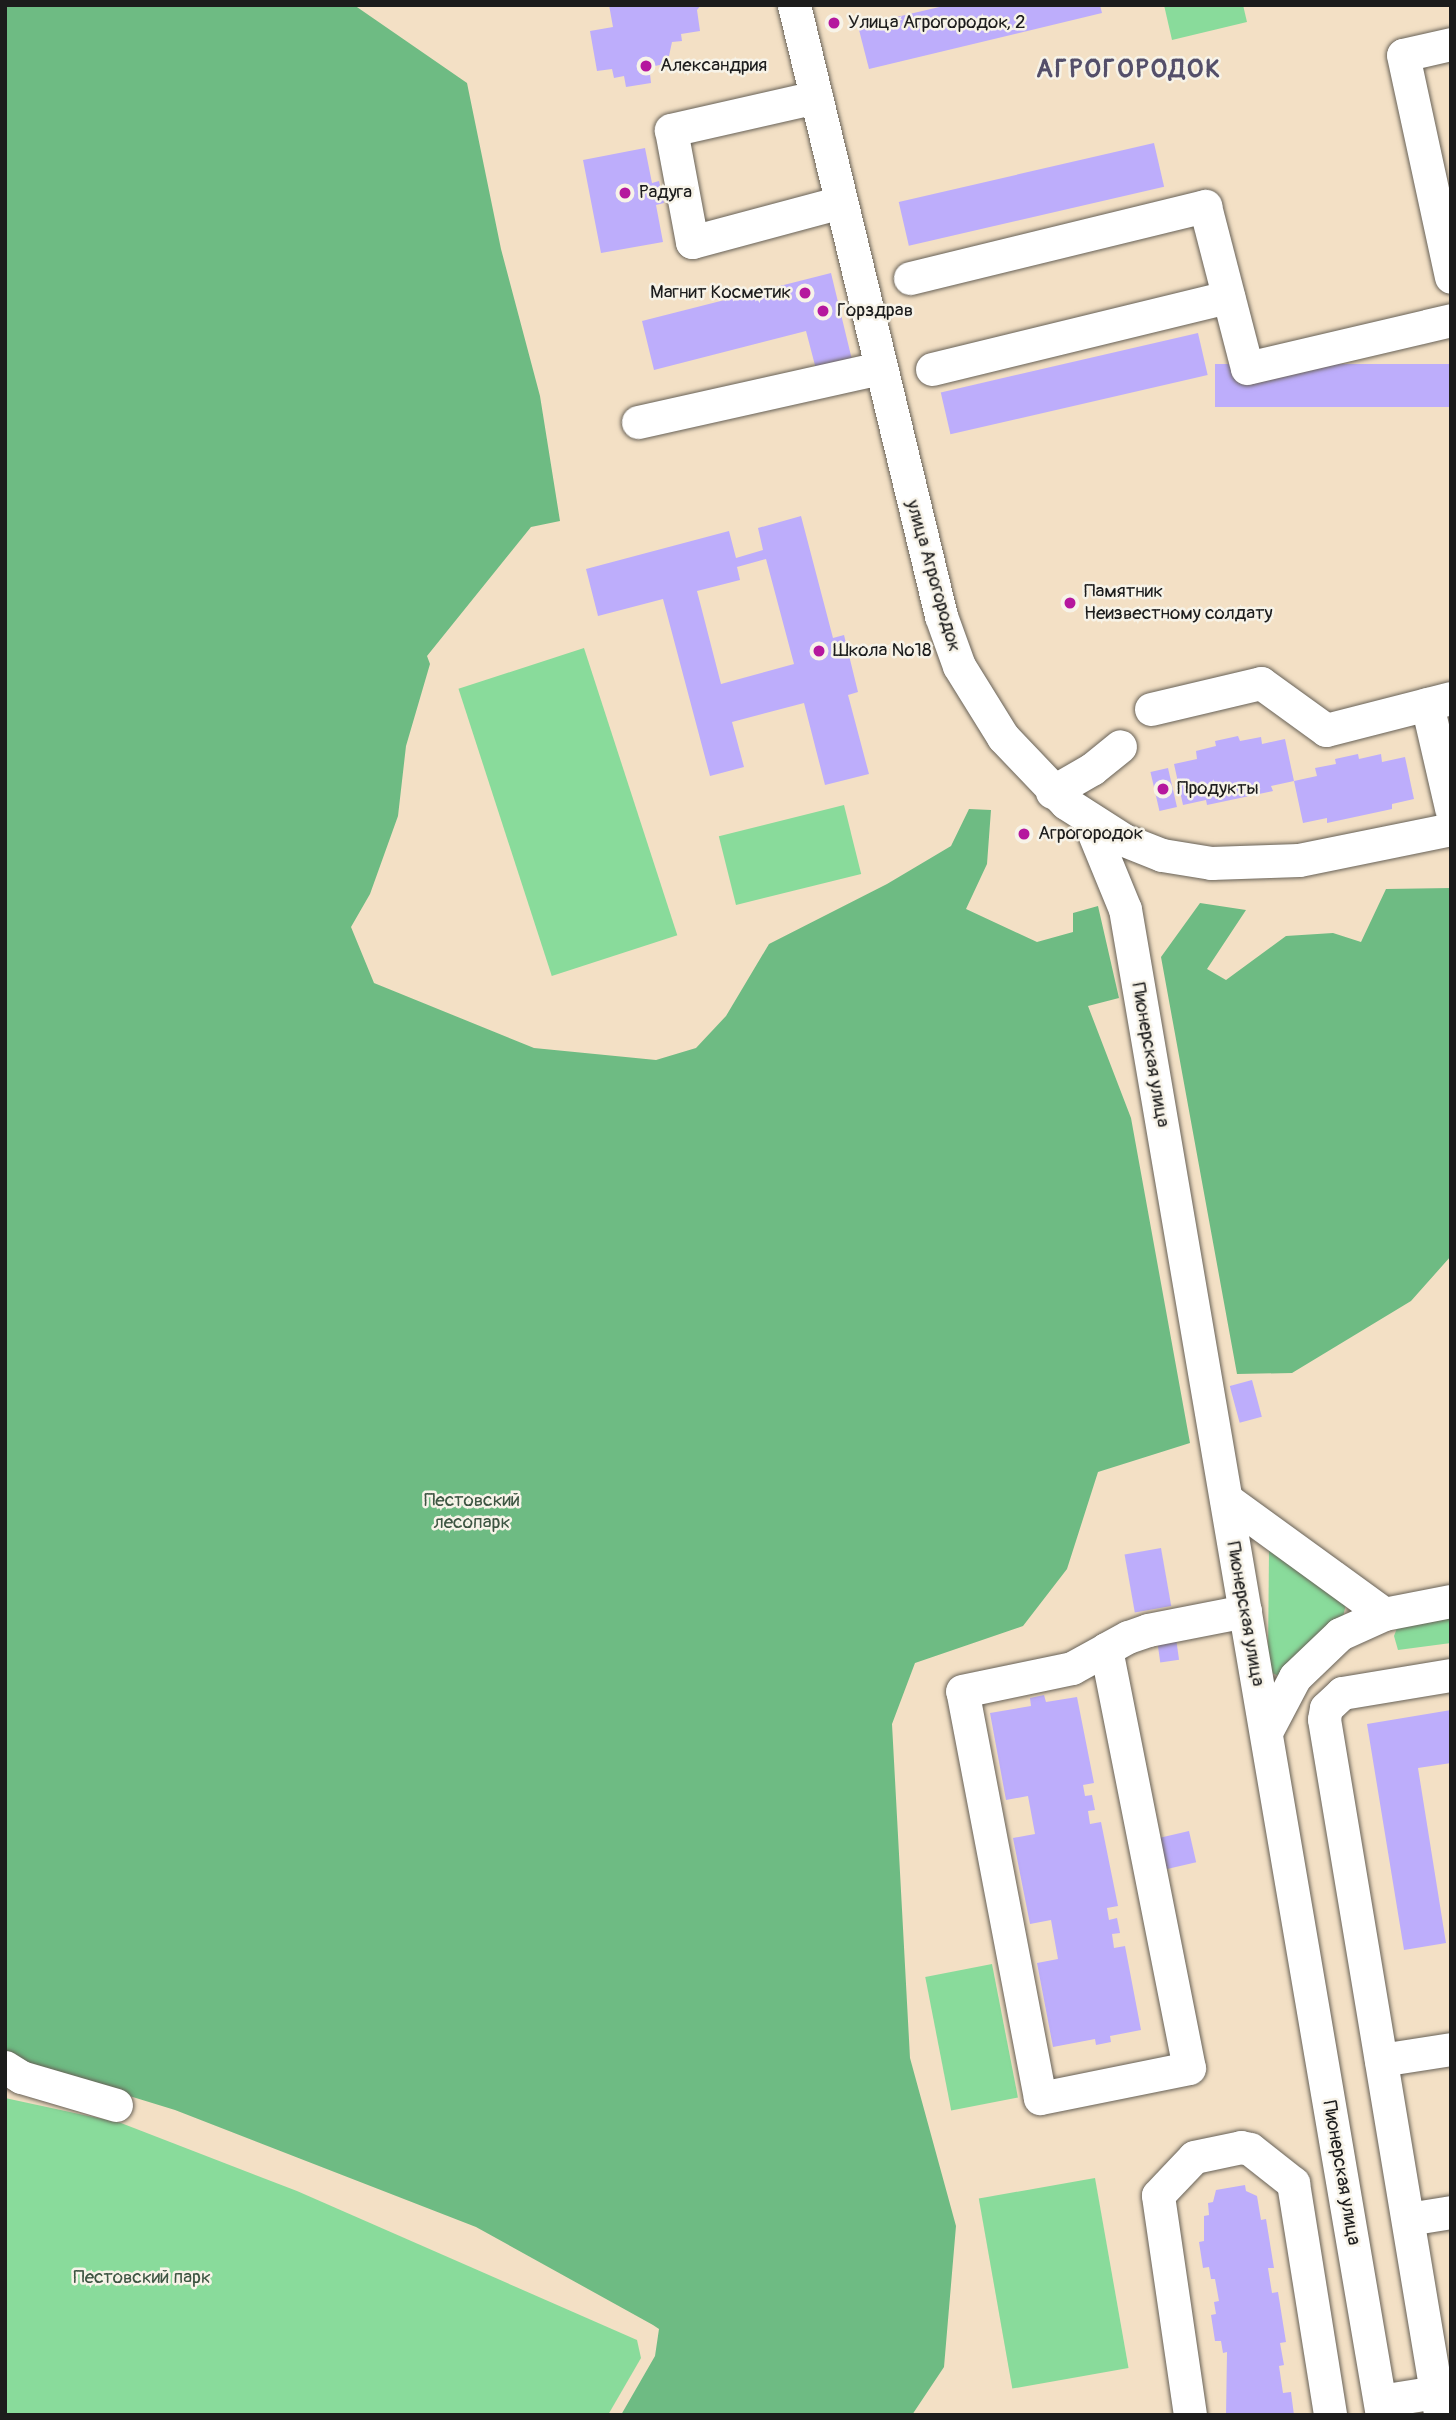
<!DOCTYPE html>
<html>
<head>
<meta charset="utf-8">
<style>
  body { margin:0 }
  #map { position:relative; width:1456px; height:2420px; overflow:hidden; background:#f3e0c5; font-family:Pangolin,sans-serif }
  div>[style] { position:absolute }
  .green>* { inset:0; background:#89db9b; transform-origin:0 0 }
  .forest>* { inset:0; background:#6ebb83 }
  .building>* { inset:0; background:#bdadfb; transform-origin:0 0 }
  .roads { filter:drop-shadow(0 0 2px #676157) drop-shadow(0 0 2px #676157) }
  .minor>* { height:33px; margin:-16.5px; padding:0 16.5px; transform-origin:16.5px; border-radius:16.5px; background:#fff }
  .dots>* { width:19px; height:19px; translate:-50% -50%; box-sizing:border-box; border:4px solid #f7f3e8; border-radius:50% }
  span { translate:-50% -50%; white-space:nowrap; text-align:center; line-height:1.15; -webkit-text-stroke:5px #f7f3e8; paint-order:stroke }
  .poi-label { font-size:19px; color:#1c1c1c }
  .left { translate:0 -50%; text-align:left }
  .right { translate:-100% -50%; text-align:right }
  .street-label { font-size:19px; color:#1c1c1c }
  .park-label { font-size:19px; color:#3d5542 }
  .district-label { font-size:26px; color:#544f6a; font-weight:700; letter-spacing:2px }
  .frame { position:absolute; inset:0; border:7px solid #1c1c1c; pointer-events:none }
</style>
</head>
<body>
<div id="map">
  <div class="green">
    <i style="clip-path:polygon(1164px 5px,1243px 5px,1247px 22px,1172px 40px)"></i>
    <i style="left:584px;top:648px;width:302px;height:132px;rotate:72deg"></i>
    <i style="left:844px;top:805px;width:71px;height:129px;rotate:76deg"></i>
    <i style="clip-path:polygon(1269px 1550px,1346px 1604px,1343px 1617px,1281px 1677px,1270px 1672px,1268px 1658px)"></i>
    <i style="clip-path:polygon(1451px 1614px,1451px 1643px,1398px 1650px,1394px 1636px,1399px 1623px)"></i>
    <i style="left:992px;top:1964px;width:136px;height:68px;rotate:79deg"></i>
    <i style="clip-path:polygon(5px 2098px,121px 2123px,297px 2191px,637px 2340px,641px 2358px,608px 2415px,5px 2415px)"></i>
    <i style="left:1095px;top:2178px;width:193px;height:118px;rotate:80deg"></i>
  </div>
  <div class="forest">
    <i style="clip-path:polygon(5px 5px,354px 5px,467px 83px,501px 249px,540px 396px,560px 521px,531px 527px,427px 656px,430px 664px,406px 746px,398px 816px,370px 894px,351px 927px,374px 983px,534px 1048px,656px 1060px,696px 1048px,726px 1016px,769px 944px,887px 884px,951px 846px,969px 809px,991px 810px,987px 864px,966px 909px,1037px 942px,1073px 932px,1073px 913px,1098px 906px,1119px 998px,1088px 1006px,1131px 1118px,1190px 1443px,1098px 1472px,1067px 1569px,1023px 1626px,915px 1663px,892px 1724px,910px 2058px,956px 2226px,944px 2367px,912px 2415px,621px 2415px,655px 2356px,659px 2329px,653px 2325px,476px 2227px,175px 2110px,22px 2063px,5px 2053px)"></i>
    <i style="clip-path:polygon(1451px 888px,1451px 1256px,1411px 1301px,1292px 1373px,1237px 1374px,1161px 957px,1200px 903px,1246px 910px,1207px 969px,1226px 980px,1286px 936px,1333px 933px,1361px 942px,1386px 889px)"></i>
  </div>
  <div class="building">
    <i style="clip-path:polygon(609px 5px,701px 5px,697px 10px,700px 31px,681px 34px,682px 41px,672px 42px,669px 56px,663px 57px,664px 64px,655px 66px,650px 74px,651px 83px,626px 87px,624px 76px,614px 78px,612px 69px,597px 71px,590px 31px,613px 27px)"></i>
    <i style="clip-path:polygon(948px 5px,1100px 5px,1102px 13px,869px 69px,858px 26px)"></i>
    <i style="left:1154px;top:143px;width:45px;height:262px;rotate:77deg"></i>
    <i style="clip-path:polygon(645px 148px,652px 183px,659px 181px,664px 203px,656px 205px,663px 242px,601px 253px,583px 160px)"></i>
    <i style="clip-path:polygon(831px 273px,853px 364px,817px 373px,806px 331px,654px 370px,642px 321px)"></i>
    <i style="left:1198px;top:333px;width:43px;height:264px;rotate:77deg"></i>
    <i style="left:1451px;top:364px;width:43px;height:236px;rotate:90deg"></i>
    <i style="clip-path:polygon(evenodd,801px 516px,833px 638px,844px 635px,858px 692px,848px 695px,869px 774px,825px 785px,804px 703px,732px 722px,744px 767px,710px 776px,663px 599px,598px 616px,586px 569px,729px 531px,736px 558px,763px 550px,758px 528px,801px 516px,766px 559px,794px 664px,721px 684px,697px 591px,740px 580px,737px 567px,766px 559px)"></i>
    <i style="clip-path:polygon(1238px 736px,1240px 741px,1261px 737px,1262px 744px,1285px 739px,1294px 781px,1271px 786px,1273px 791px,1207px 805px,1206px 800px,1183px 805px,1174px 764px,1197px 759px,1196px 751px,1216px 746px,1215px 741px)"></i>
    <i style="clip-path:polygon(1358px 754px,1359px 759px,1381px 754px,1382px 762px,1405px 757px,1414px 799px,1392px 804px,1392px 809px,1327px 823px,1327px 818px,1303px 823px,1294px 781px,1317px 776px,1315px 768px,1336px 764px,1335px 759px)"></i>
    <i style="left:1168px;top:768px;width:40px;height:18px;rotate:77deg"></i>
    <i style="left:1252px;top:1380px;width:38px;height:23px;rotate:75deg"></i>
    <i style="left:1161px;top:1548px;width:59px;height:37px;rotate:80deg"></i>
    <i style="left:1176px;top:1638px;width:22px;height:19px;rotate:82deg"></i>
    <i style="clip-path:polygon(1044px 1695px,1046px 1702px,1077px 1697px,1094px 1783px,1083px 1785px,1085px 1796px,1092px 1795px,1095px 1810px,1088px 1811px,1090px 1824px,1101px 1822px,1118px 1906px,1107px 1908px,1109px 1920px,1117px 1918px,1120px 1933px,1112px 1934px,1114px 1948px,1125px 1946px,1141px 2030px,1110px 2036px,1111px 2042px,1096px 2045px,1095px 2039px,1053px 2047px,1037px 1963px,1058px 1959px,1051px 1920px,1030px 1924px,1013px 1838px,1035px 1834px,1028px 1796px,1006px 1800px,990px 1713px,1031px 1706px,1030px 1698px)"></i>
    <i style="clip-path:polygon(1451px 1710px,1451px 1763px,1418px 1768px,1446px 1943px,1404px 1950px,1367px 1724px)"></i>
    <i style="left:1189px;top:1831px;width:32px;height:32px;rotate:77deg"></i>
    <i style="clip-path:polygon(1245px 2185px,1246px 2191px,1257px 2196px,1261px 2220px,1266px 2219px,1274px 2268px,1268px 2268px,1272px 2293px,1278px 2292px,1286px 2342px,1280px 2343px,1284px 2365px,1279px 2366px,1283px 2393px,1291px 2392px,1294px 2415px,1226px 2415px,1227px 2352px,1223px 2353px,1221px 2341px,1215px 2341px,1211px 2315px,1216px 2314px,1214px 2302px,1219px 2301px,1215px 2279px,1211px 2279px,1209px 2267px,1203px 2268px,1199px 2242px,1204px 2241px,1204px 2216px,1209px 2215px,1208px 2203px,1213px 2202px,1216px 2190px)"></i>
  </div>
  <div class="roads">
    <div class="minor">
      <i style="left:794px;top:5px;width:628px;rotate:76.47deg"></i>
      <i style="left:941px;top:616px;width:53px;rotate:70.2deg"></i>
      <i style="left:959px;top:666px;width:84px;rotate:58.2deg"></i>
      <i style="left:1003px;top:737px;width:91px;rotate:46.3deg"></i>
      <i style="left:1066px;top:803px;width:69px;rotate:32.5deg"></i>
      <i style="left:1124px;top:840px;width:41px;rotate:21.5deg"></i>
      <i style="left:1162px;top:855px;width:50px;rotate:9.3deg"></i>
      <i style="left:1211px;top:863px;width:88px;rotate:-2deg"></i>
      <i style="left:1299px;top:860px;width:155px;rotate:-11.5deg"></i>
      <i style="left:1451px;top:44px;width:49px;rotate:167.1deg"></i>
      <i style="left:1403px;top:55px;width:227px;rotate:77.8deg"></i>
      <i style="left:816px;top:97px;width:149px;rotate:167.2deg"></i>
      <i style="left:671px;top:130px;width:114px;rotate:79.4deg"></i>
      <i style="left:692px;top:242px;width:154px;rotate:-15deg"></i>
      <i style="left:910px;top:278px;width:304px;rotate:-13.7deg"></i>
      <i style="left:1205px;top:206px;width:167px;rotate:75.5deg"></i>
      <i style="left:1247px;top:368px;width:210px;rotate:-13.2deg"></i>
      <i style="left:932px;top:369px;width:305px;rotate:-13.7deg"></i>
      <i style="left:638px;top:422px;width:248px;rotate:-12.6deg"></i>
      <i style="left:1427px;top:704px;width:107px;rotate:77deg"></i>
      <i style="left:1151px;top:709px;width:113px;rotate:-13.3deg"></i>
      <i style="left:1261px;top:683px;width:80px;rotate:35.9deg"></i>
      <i style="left:1326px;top:730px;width:129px;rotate:-14.4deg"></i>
      <i style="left:1052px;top:792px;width:46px;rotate:-29.9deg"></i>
      <i style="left:1092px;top:769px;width:36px;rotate:-39deg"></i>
      <i style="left:1088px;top:819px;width:97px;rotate:67.7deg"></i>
      <i style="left:1125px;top:909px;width:1528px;rotate:80.32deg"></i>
      <i style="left:1226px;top:1499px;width:195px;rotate:36deg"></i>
      <i style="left:1106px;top:1649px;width:427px;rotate:78.8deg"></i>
      <i style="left:1189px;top:2068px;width:152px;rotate:168.6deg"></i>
      <i style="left:1040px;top:2098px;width:414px;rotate:-100.8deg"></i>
      <i style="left:962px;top:1691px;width:112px;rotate:-11.8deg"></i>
      <i style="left:1072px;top:1668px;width:39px;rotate:-29deg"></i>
      <i style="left:1106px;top:1649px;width:25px;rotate:-29deg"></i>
      <i style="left:1128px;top:1637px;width:21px;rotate:-19deg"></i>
      <i style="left:1148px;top:1630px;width:99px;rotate:-11.1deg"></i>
      <i style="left:1266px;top:1732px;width:62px;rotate:-62.2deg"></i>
      <i style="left:1295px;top:1677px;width:62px;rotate:-43.7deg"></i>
      <i style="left:1340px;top:1634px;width:48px;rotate:-24.4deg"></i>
      <i style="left:1384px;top:1614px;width:68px;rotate:-11deg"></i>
      <i style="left:1381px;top:2060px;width:71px;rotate:-8.9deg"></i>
      <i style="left:5px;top:2067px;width:19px;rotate:32deg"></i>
      <i style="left:21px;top:2077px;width:99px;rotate:16.4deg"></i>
      <i style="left:1408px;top:2219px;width:44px;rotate:-9.2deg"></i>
      <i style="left:1436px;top:2392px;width:682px;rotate:-99.45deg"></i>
      <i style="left:1324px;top:1719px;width:11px;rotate:-80deg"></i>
      <i style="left:1326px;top:1708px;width:22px;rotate:-43deg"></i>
      <i style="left:1342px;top:1693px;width:110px;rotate:-9.4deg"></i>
      <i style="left:1380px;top:2401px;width:57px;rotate:-9.1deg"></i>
      <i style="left:1436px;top:2392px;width:20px;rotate:79deg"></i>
      <i style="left:1190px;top:2415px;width:222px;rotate:-98.3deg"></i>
      <i style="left:1158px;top:2195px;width:52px;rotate:-46.5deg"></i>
      <i style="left:1194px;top:2157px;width:48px;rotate:-12deg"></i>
      <i style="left:1241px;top:2147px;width:9px;rotate:13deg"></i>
      <i style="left:1250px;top:2149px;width:55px;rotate:38.3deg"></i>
      <i style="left:1293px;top:2183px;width:235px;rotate:80.9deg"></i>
    </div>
  </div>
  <div class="dots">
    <i style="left:834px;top:23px;background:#b5179e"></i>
    <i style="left:646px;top:66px;background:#b5179e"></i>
    <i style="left:625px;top:193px;background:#b5179e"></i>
    <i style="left:805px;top:293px;background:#b5179e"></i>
    <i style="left:823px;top:311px;background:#b5179e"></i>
    <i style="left:1070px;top:603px;background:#b5179e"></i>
    <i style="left:819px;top:651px;background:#b5179e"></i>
    <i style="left:1163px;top:789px;background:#b5179e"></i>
    <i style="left:1024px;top:834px;background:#b5179e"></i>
  </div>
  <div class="poi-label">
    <span class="left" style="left:848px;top:23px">Улица Агрогородок, 2</span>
    <span class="left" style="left:660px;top:66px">Александрия</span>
    <span class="left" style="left:639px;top:193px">Радуга</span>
    <span class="right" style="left:791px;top:293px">Магнит Косметик</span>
    <span class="left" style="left:837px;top:311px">Горздрав</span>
    <span class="left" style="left:1084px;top:603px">Памятник<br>Неизвестному солдату</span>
    <span class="left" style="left:833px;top:651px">Школа №18</span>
    <span class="left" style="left:1177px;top:789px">Продукты</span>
    <span class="left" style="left:1038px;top:834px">Агрогородок</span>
  </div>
  <div class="street-label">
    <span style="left:933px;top:576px;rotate:74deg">улица Агрогородок</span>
    <span style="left:1150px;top:1055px;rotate:80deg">Пионерская улица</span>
    <span style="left:1245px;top:1614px;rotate:80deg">Пионерская улица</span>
    <span style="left:1341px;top:2173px;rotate:80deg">Пионерская улица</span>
  </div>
  <div class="park-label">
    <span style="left:472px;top:1512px">Пестовский<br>лесопарк</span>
    <span style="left:142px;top:2278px">Пестовский парк</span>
  </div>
  <div class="district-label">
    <span style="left:1129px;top:70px">АГРОГОРОДОК</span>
  </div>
  <div class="frame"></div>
</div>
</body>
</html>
